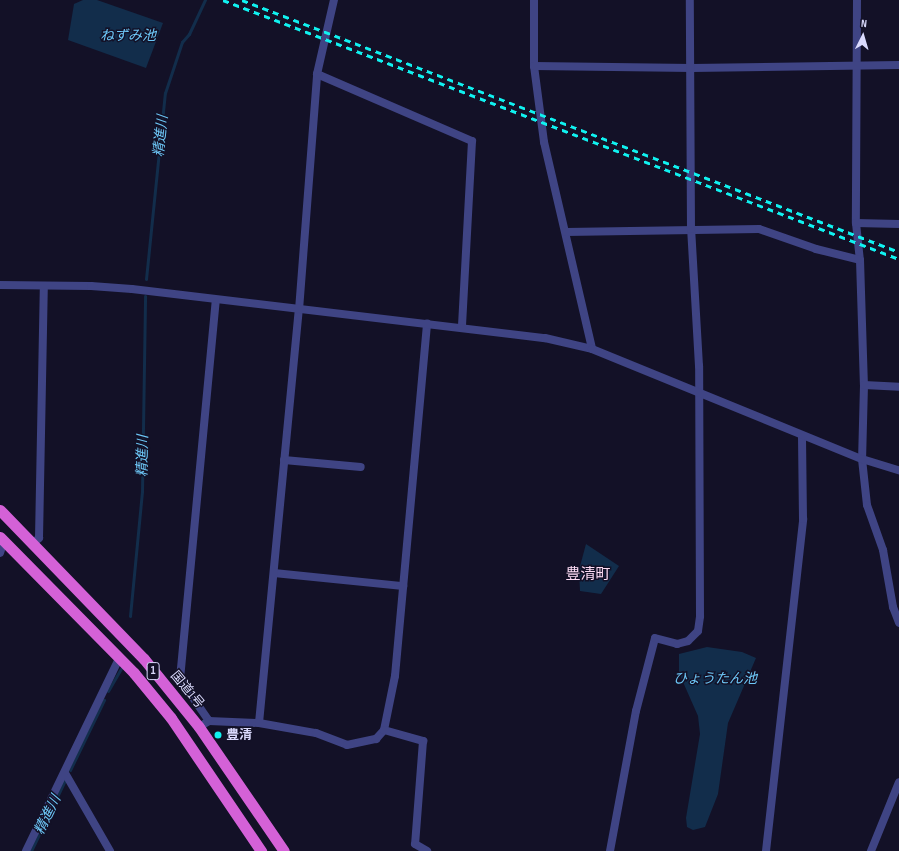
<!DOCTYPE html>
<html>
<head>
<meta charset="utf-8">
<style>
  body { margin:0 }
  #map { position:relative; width:899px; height:851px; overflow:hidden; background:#131127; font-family:"Sofia Sans Condensed","Noto Sans JP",sans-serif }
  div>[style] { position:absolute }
  .water>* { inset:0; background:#122d4b }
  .stream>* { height:3px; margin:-1.5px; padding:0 1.5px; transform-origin:1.5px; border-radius:1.5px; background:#122d4b }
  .minor>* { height:8px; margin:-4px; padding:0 4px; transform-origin:4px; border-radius:4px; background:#3f4484 }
  .tertiary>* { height:8px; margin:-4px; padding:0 4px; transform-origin:4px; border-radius:4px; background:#3f4484 }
  .trunk>* { height:11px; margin:-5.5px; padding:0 5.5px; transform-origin:5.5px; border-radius:5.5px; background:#d461d7 }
  .rail>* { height:3px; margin-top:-1.5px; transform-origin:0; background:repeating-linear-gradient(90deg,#10f2f0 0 6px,transparent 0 11px) }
  .dots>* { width:11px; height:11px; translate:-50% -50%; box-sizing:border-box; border:2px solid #131127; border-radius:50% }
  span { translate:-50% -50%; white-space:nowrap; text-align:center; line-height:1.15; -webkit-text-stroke:3px #131127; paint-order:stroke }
  .shield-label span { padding:1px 3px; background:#131127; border:1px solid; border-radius:3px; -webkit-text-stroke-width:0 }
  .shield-label { font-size:12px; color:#dadafd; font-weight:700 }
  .street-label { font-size:13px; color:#dadafd }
  .poi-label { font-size:13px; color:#dadafd; font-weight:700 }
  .left { translate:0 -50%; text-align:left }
  .water-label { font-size:14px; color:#6dc7f7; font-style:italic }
  .quarter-label { font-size:15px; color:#fddcf5 }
  .north { position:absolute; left:843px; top:16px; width:40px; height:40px; -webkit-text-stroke:3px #131127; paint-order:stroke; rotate:5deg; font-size:11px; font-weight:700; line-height:16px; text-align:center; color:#dadafd }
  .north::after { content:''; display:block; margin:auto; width:14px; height:18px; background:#dadafd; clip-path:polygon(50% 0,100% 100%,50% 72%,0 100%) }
</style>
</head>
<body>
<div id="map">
  <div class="water">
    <i style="clip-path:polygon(83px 0,97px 0,163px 23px,146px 68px,68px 40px,74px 4px)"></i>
    <i style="clip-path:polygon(586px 544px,619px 566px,601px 594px,580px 591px,579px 570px)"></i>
    <i style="clip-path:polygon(707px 647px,742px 652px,756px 658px,728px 723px,718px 794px,705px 827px,693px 830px,687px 827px,686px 818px,700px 734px,698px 716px,679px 673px,679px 654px)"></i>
  </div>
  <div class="stream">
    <i style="left:146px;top:279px;width:187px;rotate:-84.2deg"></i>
    <i style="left:165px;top:93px;width:54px;rotate:-71.6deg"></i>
    <i style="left:182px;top:42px;width:11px;rotate:-49deg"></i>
    <i style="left:189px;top:34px;width:38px;rotate:-65deg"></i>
    <i style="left:130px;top:616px;width:125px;rotate:-84.5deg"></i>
    <i style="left:142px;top:492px;width:196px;rotate:-89.1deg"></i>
    <i style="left:108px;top:691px;width:28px;rotate:-60deg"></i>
    <i style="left:70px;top:770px;width:78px;rotate:-64.1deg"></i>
    <i style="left:31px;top:851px;width:79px;rotate:-64.4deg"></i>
  </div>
  <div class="minor">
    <i style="left:534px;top:0;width:66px;rotate:90deg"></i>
    <i style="left:534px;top:66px;width:77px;rotate:82.5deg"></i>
    <i style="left:544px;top:142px;width:212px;rotate:76.9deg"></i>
    <i style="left:857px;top:0;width:223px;rotate:90.3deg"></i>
    <i style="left:856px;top:223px;width:37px;rotate:84deg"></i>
    <i style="left:860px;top:260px;width:125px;rotate:88.2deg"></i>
    <i style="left:864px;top:385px;width:74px;rotate:91.5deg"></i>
    <i style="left:862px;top:459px;width:46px;rotate:83.8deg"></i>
    <i style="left:867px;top:505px;width:48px;rotate:70.4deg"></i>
    <i style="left:883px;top:550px;width:58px;rotate:80deg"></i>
    <i style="left:893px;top:607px;width:17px;rotate:69deg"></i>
    <i style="left:534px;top:66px;width:158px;rotate:0.7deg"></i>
    <i style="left:692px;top:68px;width:207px;rotate:-0.8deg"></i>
    <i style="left:317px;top:74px;width:169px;rotate:23.4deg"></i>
    <i style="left:472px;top:141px;width:187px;rotate:93.1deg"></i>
    <i style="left:856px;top:223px;width:43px;rotate:1.3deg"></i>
    <i style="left:566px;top:232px;width:193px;rotate:-0.9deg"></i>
    <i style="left:759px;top:229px;width:60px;rotate:19.3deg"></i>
    <i style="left:816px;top:249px;width:45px;rotate:14deg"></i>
    <i style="left:864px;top:385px;width:35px;rotate:3deg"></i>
    <i style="left:284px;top:460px;width:77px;rotate:5.2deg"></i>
    <i style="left:32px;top:545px;width:10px;rotate:-45deg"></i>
    <i style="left:39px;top:538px;width:252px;rotate:-88.9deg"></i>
    <i style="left:0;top:553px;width:13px;rotate:-72deg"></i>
    <i style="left:274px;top:573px;width:130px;rotate:5.8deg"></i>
    <i style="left:209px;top:721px;width:51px;rotate:-124.6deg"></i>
    <i style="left:180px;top:679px;width:380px;rotate:-84.6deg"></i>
    <i style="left:259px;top:723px;width:415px;rotate:-84.5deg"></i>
    <i style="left:299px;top:310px;width:237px;rotate:-85.6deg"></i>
    <i style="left:317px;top:74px;width:76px;rotate:-77.1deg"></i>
    <i style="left:199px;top:727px;width:12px;rotate:-31deg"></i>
    <i style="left:209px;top:721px;width:50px;rotate:2.3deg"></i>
    <i style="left:259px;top:723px;width:58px;rotate:10deg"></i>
    <i style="left:316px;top:733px;width:33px;rotate:21deg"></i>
    <i style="left:347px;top:745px;width:30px;rotate:-12deg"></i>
    <i style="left:376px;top:739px;width:12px;rotate:-48deg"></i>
    <i style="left:384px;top:730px;width:55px;rotate:-78.5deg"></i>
    <i style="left:395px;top:676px;width:354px;rotate:-84.8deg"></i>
    <i style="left:384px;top:730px;width:41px;rotate:15.8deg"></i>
    <i style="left:423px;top:741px;width:103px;rotate:94.4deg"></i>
    <i style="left:415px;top:844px;width:14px;rotate:30deg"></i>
    <i style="left:65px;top:773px;width:90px;rotate:60deg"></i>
    <i style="left:26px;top:851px;width:213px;rotate:-64.2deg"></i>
    <i style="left:610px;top:851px;width:142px;rotate:-79.5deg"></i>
    <i style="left:636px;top:711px;width:75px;rotate:-75.4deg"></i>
    <i style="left:655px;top:638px;width:23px;rotate:15deg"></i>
    <i style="left:677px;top:644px;width:11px;rotate:-15deg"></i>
    <i style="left:688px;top:641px;width:14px;rotate:-45deg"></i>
    <i style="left:698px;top:631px;width:15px;rotate:-82deg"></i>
    <i style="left:700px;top:616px;width:250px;rotate:-90.2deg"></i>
    <i style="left:699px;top:366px;width:137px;rotate:-93.3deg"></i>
    <i style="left:691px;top:229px;width:229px;rotate:-90.3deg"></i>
    <i style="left:766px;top:851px;width:334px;rotate:-83.6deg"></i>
    <i style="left:803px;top:519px;width:83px;rotate:-90.7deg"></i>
    <i style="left:871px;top:851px;width:74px;rotate:-67.9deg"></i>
  </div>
  <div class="tertiary">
    <i style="left:0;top:285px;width:91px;rotate:0.6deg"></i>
    <i style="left:91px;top:286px;width:41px;rotate:4.2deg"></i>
    <i style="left:132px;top:289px;width:416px;rotate:6.8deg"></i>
    <i style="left:545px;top:338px;width:48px;rotate:13.2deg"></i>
    <i style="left:592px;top:349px;width:292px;rotate:22.2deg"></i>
    <i style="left:862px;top:459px;width:39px;rotate:17deg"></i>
  </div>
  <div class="trunk">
    <i style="left:0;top:510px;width:207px;rotate:46deg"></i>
    <i style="left:144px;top:659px;width:87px;rotate:51deg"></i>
    <i style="left:199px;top:727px;width:150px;rotate:55.6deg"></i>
    <i style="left:0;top:537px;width:191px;rotate:45.4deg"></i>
    <i style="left:134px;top:673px;width:58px;rotate:50.6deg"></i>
    <i style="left:171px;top:718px;width:161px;rotate:55.9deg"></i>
  </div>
  <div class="rail">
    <i style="left:223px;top:0;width:724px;rotate:20.96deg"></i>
    <i style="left:242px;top:0;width:704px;rotate:20.98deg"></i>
  </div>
  <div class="dots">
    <i style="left:218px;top:735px;background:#10f2f0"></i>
  </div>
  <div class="shield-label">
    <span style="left:153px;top:671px">1</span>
  </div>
  <div class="street-label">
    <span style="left:187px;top:690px;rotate:50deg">国道1号</span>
  </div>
  <div class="poi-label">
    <span class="left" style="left:226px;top:735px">豊清</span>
  </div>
  <div class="water-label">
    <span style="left:128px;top:36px">ねずみ池</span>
    <span style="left:161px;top:136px;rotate:-84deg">精進川</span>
    <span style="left:143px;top:456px;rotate:-89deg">精進川</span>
    <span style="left:715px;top:679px">ひょうたん池</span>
    <span style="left:48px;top:815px;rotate:-64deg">精進川</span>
  </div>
  <div class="quarter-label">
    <span style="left:588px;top:575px">豊清町</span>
  </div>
  <div class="north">N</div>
</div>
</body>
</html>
